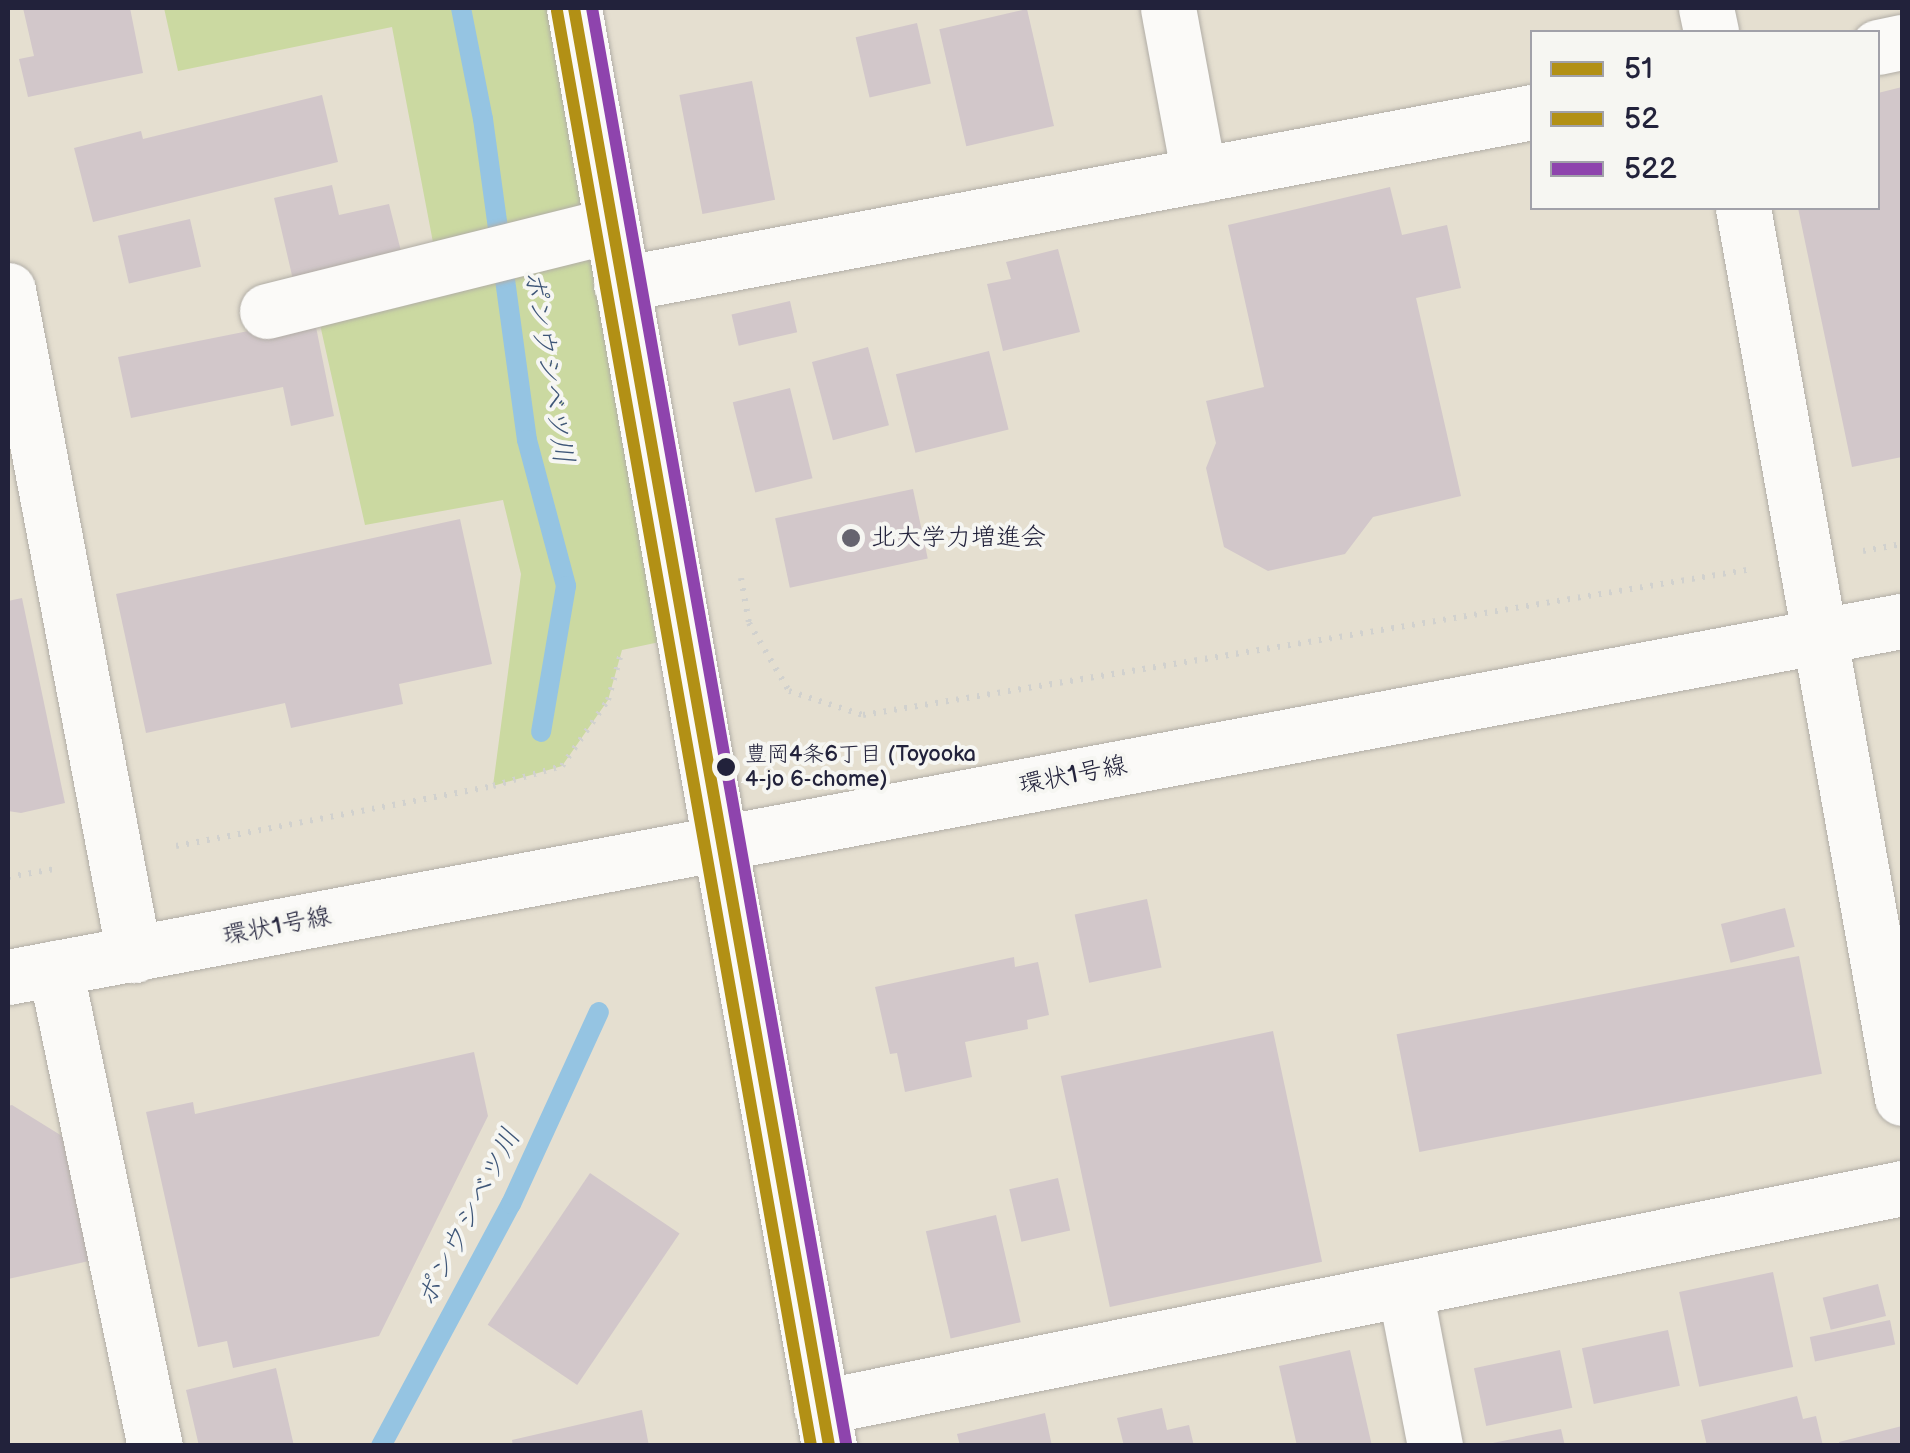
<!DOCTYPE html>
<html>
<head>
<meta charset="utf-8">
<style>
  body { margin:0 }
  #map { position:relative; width:1910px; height:1453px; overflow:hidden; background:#e5dfd0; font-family:"Balsamiq Sans","Klee One",sans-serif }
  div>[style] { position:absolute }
  .green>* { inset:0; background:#cbd9a1 }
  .stream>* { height:20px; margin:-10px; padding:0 10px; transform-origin:10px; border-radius:10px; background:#95c4e2 }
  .building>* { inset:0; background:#d2c7ca; transform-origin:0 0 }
  .path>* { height:6px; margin-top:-3px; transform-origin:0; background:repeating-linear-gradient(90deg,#d1d1ce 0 2.5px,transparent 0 10.5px) }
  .roads { filter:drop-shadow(0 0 2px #b1ada6) drop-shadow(0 0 2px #b1ada6) }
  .minor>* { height:55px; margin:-27.5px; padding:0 27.5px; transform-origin:27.5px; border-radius:27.5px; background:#fbfaf8 }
  .major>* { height:55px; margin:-27.5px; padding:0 27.5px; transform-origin:27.5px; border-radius:27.5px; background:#fbfaf8 }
  .bus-1>* { height:12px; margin:-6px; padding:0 6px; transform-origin:6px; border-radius:6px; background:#b29015 }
  .bus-2>* { height:12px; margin:-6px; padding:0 6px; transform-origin:6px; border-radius:6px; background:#b29015 }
  .bus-3>* { height:12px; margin:-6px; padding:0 6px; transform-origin:6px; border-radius:6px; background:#8e44ad }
  .dots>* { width:28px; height:28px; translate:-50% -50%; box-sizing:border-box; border:5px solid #f6f6f2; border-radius:50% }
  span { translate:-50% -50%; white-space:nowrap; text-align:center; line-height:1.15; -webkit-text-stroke:8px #f6f6f2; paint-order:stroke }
  .bus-label { font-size:22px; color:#22223b }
  .left { translate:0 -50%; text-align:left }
  .poi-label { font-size:25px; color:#22223b }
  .street-label { font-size:25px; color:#22223b }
  .water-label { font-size:28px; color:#3e5678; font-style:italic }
  .frame { position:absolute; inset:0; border:10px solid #22223b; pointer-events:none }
  .legend { position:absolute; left:1530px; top:30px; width:350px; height:180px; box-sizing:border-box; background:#f6f6f2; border:2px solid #a1a1a9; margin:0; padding:12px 18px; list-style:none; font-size:30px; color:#22223b }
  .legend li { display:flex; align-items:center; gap:20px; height:50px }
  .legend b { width:50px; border:2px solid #a1a1a9 }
</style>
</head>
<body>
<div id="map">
  <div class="green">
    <i style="clip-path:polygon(164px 8px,574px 8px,683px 637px,622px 650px,608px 700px,562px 766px,493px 786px,521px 574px,503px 500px,365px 525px,319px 320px,443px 295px,392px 27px,178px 71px)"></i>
  </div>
  <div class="stream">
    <i style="left:461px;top:8px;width:113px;rotate:78.8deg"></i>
    <i style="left:483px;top:119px;width:324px;rotate:82.2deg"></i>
    <i style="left:527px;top:440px;width:151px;rotate:75deg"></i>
    <i style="left:566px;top:586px;width:148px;rotate:99.7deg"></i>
    <i style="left:381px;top:1446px;width:275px;rotate:-61.8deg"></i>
    <i style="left:511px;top:1204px;width:211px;rotate:-65.4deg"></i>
  </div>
  <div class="building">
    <i style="clip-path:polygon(23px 8px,130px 8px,143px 73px,28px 97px,19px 59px,34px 56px)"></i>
    <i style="left:1027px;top:9px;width:120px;height:90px;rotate:77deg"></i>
    <i style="left:917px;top:23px;width:62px;height:63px;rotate:77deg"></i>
    <i style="left:752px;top:81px;width:121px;height:74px;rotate:79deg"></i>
    <i style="clip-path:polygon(1902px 87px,1902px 457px,1852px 467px,1798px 208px,1878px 208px,1878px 93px)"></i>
    <i style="clip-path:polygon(322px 95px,338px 162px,93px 222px,74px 148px,141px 131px,143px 139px)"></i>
    <i style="clip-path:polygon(332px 185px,339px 215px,389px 204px,403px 259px,294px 284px,274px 198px)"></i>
    <i style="clip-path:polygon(1390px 187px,1402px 235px,1447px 225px,1461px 288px,1416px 298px,1461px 496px,1373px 517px,1345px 554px,1268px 571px,1224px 547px,1206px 468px,1216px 443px,1206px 401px,1264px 387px,1228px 225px)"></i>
    <i style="left:190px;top:219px;width:49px;height:74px;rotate:77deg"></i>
    <i style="clip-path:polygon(1058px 249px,1080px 332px,1003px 351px,987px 284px,1011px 279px,1006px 262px)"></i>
    <i style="left:790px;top:301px;width:32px;height:60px;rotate:77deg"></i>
    <i style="clip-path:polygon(273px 326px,316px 327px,334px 416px,291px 426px,283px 387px,131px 418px,118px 357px)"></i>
    <i style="left:868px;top:347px;width:81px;height:58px;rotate:75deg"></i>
    <i style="left:989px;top:351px;width:81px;height:96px;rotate:76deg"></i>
    <i style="left:790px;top:388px;width:93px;height:59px;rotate:76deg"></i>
    <i style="left:913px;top:489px;width:71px;height:141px;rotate:78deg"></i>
    <i style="clip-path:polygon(460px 519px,492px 664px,399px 684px,403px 704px,291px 728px,285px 703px,146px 733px,116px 594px)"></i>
    <i style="clip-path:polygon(22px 598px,65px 803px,21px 813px,8px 811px,8px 601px)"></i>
    <i style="left:1147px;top:899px;width:70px;height:74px;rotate:78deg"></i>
    <i style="left:1785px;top:908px;width:40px;height:66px;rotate:76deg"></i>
    <i style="left:1799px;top:956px;width:120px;height:410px;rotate:79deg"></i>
    <i style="clip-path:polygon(1014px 957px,1015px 967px,1038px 962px,1049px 1015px,1027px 1020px,1028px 1029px,965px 1042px,972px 1077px,905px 1092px,897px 1053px,890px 1054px,875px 987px)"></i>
    <i style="left:1273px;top:1031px;width:236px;height:217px;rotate:78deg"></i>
    <i style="clip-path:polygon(474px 1052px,488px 1116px,379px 1336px,233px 1368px,227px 1341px,198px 1347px,146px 1112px,193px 1102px,195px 1114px)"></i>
    <i style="clip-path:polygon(12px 1105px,62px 1136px,89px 1261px,8px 1279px,8px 1106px)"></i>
    <i style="left:590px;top:1173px;width:108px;height:183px;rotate:34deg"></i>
    <i style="left:1058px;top:1178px;width:54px;height:50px;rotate:77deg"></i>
    <i style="left:996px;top:1215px;width:110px;height:72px;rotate:77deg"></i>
    <i style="left:1773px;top:1272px;width:97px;height:96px;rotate:78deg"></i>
    <i style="left:1878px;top:1284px;width:33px;height:57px;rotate:76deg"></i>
    <i style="left:1890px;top:1320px;width:25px;height:82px;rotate:78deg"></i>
    <i style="left:1668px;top:1330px;width:57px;height:88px;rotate:78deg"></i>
    <i style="clip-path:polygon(1350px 1350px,1372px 1446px,1297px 1446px,1279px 1366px)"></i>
    <i style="left:1560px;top:1350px;width:59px;height:88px;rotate:78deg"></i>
    <i style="clip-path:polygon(276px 1368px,294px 1446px,199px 1446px,186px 1390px)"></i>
    <i style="clip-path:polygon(1797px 1396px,1803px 1419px,1816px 1416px,1823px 1446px,1707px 1446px,1701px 1420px)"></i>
    <i style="clip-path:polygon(1162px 1408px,1167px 1430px,1189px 1425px,1194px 1446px,1124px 1446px,1117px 1418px)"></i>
    <i style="clip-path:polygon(642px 1410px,649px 1446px,513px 1446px,512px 1440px)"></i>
    <i style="clip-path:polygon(1045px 1413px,1052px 1446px,960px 1446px,957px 1434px)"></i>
    <i style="clip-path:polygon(1902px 1426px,1902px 1446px,1840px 1446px,1839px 1442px)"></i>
    <i style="clip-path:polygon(1561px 1429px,1565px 1446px,1488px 1446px,1488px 1444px)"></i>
  </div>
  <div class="path">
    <i style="left:1863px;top:551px;width:40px;rotate:-10deg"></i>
    <i style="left:741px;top:578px;width:46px;rotate:79.9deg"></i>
    <i style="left:749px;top:623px;width:79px;rotate:59.5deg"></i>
    <i style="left:789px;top:691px;width:78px;rotate:18deg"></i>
    <i style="left:863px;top:715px;width:896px;rotate:-9.32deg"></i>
    <i style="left:176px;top:846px;width:323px;rotate:-10.7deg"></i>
    <i style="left:493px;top:786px;width:72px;rotate:-16.2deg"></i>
    <i style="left:562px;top:766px;width:80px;rotate:-55.1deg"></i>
    <i style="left:608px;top:700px;width:52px;rotate:-74.4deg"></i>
    <i style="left:8px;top:877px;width:48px;rotate:-9.7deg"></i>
  </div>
  <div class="roads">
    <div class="minor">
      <i style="left:1168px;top:8px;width:170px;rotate:79.5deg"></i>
      <i style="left:1706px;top:8px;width:25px;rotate:78deg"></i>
      <i style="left:1878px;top:47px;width:25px;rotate:-12deg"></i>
      <i style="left:1743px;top:208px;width:904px;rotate:79.87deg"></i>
      <i style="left:621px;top:284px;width:927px;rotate:-10.69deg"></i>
      <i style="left:8px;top:290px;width:677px;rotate:79.27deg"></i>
      <i style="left:267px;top:311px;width:355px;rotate:-14deg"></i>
      <i style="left:720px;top:843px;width:613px;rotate:79.75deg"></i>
      <i style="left:55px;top:968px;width:488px;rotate:78.2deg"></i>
      <i style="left:1405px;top:1290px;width:159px;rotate:79.1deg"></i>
      <i style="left:821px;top:1407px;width:1103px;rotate:-11.45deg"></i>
    </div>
    <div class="major">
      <i style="left:574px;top:8px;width:848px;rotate:80.08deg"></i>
      <i style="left:8px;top:977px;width:1927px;rotate:-10.65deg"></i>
    </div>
  </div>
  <div class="bus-1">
    <i style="left:574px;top:8px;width:1460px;rotate:79.94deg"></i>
  </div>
  <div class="bus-2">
    <i style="left:557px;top:11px;width:1457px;rotate:79.96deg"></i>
  </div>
  <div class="bus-3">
    <i style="left:592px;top:8px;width:1457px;rotate:79.96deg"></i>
  </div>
  <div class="dots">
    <i style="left:851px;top:538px;background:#66646f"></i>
    <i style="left:726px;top:767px;background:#22223b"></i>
  </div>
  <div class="bus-label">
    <span class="left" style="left:745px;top:767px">豊岡4条6丁目 (Toyooka<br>4-jo 6-chome)</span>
  </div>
  <div class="poi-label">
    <span class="left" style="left:871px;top:538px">北大学力増進会</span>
  </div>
  <div class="street-label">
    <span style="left:1073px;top:776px;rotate:-11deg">環状1号線</span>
    <span style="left:277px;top:927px;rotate:-11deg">環状1号線</span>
  </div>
  <div class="water-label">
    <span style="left:548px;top:367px;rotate:81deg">ポンウシベツ川</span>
    <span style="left:469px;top:1218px;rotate:-63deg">ポンウシベツ川</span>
  </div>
  <div class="frame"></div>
  <ul class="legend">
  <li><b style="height:12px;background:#b29015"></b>51</li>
  <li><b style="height:12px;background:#b29015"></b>52</li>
  <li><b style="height:12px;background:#8e44ad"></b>522</li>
  </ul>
</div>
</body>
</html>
